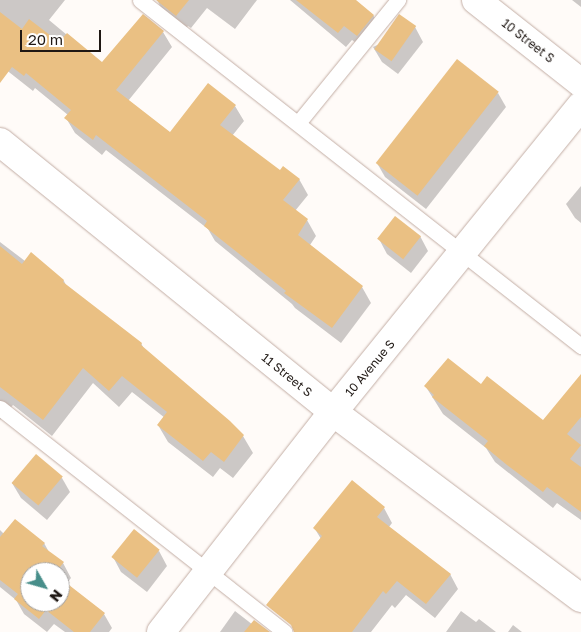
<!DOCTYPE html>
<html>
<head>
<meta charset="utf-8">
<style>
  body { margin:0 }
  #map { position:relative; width:581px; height:632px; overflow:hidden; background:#fffbf8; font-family:"Golos Text",sans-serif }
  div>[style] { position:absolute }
  .shadow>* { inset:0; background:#0003 }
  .building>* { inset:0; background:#eac083; transform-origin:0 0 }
  .roads { filter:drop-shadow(0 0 1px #c3aea5) drop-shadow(0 0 1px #c3aea5) }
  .service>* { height:15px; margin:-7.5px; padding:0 7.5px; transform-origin:7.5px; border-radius:7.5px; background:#fff }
  .minor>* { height:28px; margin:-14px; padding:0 14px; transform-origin:14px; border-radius:14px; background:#fff }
  .tertiary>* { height:28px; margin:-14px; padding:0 14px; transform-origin:14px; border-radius:14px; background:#fff }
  span { translate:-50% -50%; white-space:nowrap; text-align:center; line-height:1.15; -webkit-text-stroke:5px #fff; paint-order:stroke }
  .street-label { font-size:12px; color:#1f1814 }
  .north { position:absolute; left:20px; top:562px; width:50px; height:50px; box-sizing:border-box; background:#fff; border:1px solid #a5a3a1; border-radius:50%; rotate:128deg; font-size:14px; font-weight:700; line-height:20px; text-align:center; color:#1f1814 }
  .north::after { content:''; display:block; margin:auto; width:18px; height:22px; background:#478e8a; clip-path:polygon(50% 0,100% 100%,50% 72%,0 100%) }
  .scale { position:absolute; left:20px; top:30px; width:81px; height:22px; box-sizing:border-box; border:2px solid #1f1814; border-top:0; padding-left:6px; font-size:15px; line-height:18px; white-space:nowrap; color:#1f1814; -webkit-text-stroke:4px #fff; paint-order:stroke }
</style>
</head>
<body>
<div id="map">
  <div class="shadow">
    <i style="clip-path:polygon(0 0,65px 0,49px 20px,102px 64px,163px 32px,172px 47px,128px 101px,170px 133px,235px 106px,244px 121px,232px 136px,280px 172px,299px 179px,308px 195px,295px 211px,307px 220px,316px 236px,310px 245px,362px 287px,371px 303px,341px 343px,295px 308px,292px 304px,215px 241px,208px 229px,106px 150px,102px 155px,75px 133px,66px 118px,68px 115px,35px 88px,33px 91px,0 65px)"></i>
    <i style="clip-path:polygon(157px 0,257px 0,235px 29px,207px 8px,191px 28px,188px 26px,184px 30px,165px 15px)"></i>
    <i style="clip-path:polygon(290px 0,355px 0,373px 15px,382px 30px,366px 50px,352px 40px,346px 47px)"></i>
    <i style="clip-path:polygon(572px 0,581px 0,581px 7px)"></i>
    <i style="clip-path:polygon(415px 27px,423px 42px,398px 74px,382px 62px,373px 47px)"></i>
    <i style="clip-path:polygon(498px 93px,506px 107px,426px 209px,385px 177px,377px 163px)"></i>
    <i style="clip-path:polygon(581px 186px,581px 223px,575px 218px,566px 204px)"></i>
    <i style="clip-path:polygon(420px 236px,428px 251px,411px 273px,387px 254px,379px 239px)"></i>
    <i style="clip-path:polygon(0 242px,25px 261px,31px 254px,64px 281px,67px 287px,141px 343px,145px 351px,243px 436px,253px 453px,233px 478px,220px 468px,213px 477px,168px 442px,158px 425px,165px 418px,132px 392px,119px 407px,93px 383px,52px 436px,13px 405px,0 420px)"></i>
    <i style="clip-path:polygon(581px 376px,581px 520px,557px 503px,553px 508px,495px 462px,486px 448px,443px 414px,426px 387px,481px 386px,544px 422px)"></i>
    <i style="clip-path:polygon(62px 478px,70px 492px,47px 520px,21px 498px,12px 483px)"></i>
    <i style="clip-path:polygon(384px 508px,392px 523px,389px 527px,450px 574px,458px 589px,435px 618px,406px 595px,395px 608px,392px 605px,371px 632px,300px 632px,321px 539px,315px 529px)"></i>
    <i style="clip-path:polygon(evenodd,0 530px,4px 534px,44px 543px,49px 552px,63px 563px,71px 578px,66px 584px,104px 614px,112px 628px,109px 632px,65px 632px,54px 624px,47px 632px,24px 614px,16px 600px,0 587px,0 530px,30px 572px,60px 572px,60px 602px,30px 602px,30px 572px)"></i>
    <i style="clip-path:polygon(159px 551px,167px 566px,147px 592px,121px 572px,113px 557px)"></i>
    <i style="clip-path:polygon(235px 611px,262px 632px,220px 632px)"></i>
    <i style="clip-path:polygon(461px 611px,476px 622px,479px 619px,496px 632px,446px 632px)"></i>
    <i style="clip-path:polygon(513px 625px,522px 632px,508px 632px)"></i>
  </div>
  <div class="building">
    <i style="clip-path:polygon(156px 0,189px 0,176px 16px)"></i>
    <i style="clip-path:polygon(296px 0,356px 0,374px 15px,357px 36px,344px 26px,338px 33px)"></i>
    <i style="clip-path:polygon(0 12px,22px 29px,29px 19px,59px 42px,67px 33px,102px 62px,143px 14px,164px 31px,116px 90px,170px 132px,208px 83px,236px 105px,220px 125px,280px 170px,283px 166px,300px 179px,283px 200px,308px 219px,298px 235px,363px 286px,332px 328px,284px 293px,286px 291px,204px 226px,207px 221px,96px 135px,93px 140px,64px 118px,71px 110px,26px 73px,24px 76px,12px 67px,0 83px)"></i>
    <i style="left:399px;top:14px;width:21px;height:43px;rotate:35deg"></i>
    <i style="left:457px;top:59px;width:53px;height:132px;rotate:38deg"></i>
    <i style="left:395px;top:216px;width:33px;height:29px;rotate:38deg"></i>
    <i style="clip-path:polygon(0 246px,22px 264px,31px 252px,64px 280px,63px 282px,142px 343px,141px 345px,230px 421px,244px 435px,224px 462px,211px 452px,203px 461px,157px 425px,167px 412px,122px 376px,109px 391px,83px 368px,43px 420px,0 387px)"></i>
    <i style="clip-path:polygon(448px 358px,481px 384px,487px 376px,543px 420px,581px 374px,581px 417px,567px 434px,581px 445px,570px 459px,581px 467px,581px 512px,547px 487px,543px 492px,507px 465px,484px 446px,488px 441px,432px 397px,434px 395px,424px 386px)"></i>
    <i style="left:36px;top:454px;width:35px;height:38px;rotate:40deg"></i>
    <i style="clip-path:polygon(352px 480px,385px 507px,377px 517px,451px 574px,426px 604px,397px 581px,386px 594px,383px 591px,352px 632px,294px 632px,291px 625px,266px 605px,322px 536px,313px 528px)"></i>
    <i style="clip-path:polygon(15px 519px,45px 543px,42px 546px,64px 562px,56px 572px,30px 572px,30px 602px,60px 602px,60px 578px,105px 613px,90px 632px,74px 632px,46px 610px,39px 619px,14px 599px,18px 594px,0 580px,0 537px)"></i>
    <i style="left:134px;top:529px;width:33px;height:36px;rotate:39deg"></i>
    <i style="clip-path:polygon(254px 620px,270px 632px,244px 632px)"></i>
  </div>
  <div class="roads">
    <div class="service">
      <i style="left:140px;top:0;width:561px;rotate:38.12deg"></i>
      <i style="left:298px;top:123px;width:159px;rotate:-50.9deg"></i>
      <i style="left:0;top:408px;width:362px;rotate:38.2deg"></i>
    </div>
    <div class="minor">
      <i style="left:476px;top:0;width:134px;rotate:38.3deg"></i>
      <i style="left:0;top:142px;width:429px;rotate:39deg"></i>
      <i style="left:333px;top:412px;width:310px;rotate:36.9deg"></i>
    </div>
    <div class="tertiary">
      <i style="left:161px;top:632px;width:279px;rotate:-52deg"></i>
      <i style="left:333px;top:412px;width:394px;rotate:-51deg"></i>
    </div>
  </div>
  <div class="street-label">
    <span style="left:528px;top:41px;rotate:38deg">10 Street S</span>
    <span style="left:370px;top:368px;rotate:-50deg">10 Avenue S</span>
    <span style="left:287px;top:375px;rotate:39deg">11 Street S</span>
  </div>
  <div class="north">N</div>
  <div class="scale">20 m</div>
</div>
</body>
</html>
